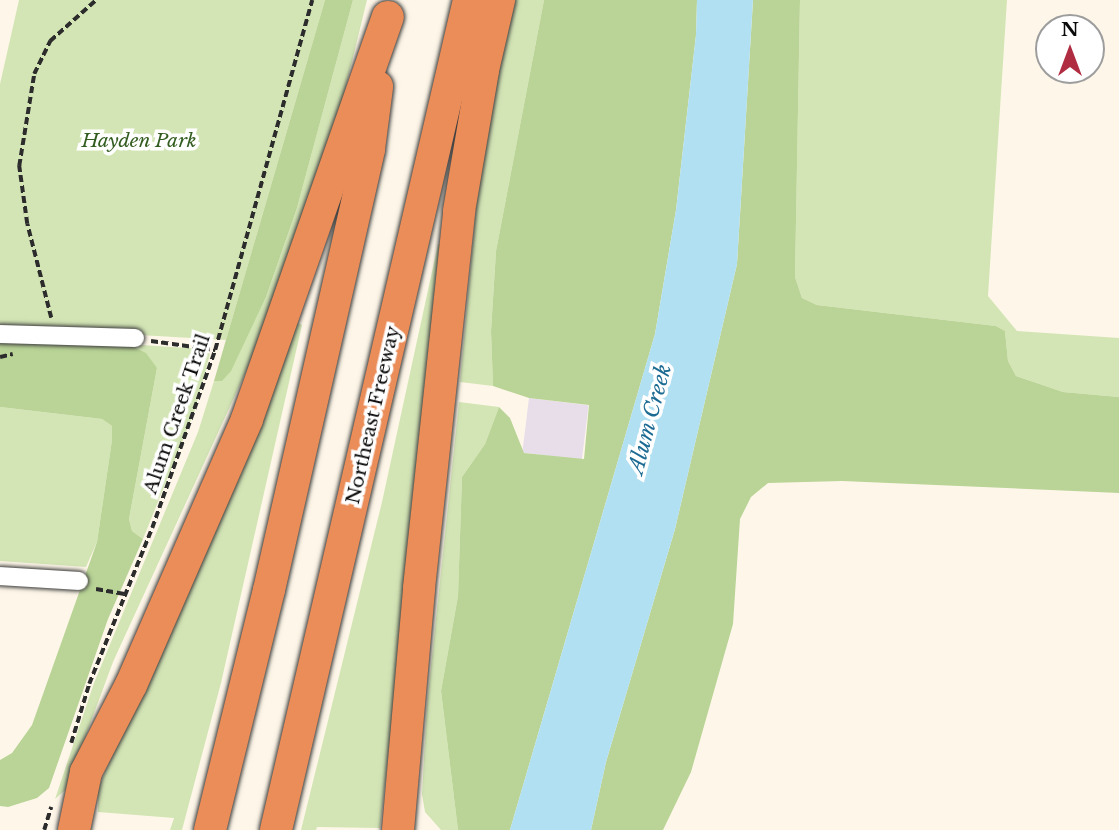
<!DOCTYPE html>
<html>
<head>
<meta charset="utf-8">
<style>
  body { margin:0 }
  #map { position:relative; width:1119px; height:830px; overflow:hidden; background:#fef7e9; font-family:"Libre Baskerville",serif }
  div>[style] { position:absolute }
  .industrial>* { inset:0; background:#e7dee9; transform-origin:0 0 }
  .green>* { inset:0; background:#d3e5b5 }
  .forest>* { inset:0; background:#b9d496 }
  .water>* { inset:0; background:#b1e0f2 }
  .path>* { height:3.5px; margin-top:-1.75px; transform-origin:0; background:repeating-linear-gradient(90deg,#2c2c2c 0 7px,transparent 0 10.5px) }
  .roads { filter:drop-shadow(0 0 2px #3d3d3d) drop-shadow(0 0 2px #3d3d3d) }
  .minor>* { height:18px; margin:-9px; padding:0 9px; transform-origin:9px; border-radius:9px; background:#fff }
  .motorway>* { height:32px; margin:-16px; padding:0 16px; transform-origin:16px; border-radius:16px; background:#eb8d59 }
  span { translate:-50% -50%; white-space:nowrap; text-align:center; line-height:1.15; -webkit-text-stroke:7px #fff; paint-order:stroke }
  .park-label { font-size:19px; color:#335d20; font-style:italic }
  .street-label { font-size:19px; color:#0a0a0a }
  .water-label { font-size:21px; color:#1d6b93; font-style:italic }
  .north { position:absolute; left:1035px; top:14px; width:70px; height:70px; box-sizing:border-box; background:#fff; border:2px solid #9d9d9d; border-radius:50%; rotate:0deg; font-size:19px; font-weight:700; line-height:28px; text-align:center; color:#0a0a0a }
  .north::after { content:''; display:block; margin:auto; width:24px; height:32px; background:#b02c40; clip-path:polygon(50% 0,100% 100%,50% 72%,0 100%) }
</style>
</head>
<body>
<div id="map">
  <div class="industrial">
    <i style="left:529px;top:398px;width:60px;height:55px;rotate:7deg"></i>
  </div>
  <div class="green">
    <i style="clip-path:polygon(19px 0,325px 0,226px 340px,0 327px,0 84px)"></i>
    <i style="clip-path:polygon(353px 0,367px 0,332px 143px,260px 341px,113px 662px,74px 767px,71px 785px,55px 799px,94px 683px,198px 432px,214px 381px,222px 381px,266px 297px,297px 208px)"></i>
    <i style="clip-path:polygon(514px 0,544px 0,496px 251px,491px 331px,493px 386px,460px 382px,477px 198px,501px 58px)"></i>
    <i style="clip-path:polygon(800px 0,1007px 0,988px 296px,1017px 331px,1119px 338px,1119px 397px,1063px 392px,1016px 376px,1008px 361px,1005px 331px,996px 326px,817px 305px,802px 298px,795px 277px)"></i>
    <i style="clip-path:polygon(438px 244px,446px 246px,380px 828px,317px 827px,316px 830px,301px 830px,382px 502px)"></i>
    <i style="clip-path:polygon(294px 321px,302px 325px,221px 683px,182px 830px,170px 830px,174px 818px,98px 812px,98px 789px)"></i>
    <i style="clip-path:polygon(127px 344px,202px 349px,210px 354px,195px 410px,143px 539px,132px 531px,129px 519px,157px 368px)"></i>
    <i style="clip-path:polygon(459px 402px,499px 407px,485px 444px,462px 477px,458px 596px,441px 691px,458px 830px,441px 830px,425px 812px,422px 794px,427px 704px)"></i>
    <i style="clip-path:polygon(0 407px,102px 419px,112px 426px,112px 440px,97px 542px,86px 567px,0 561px)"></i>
  </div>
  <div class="forest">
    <i style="clip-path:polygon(325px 0,353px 0,297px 208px,266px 297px,231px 371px,222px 381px,214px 381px)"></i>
    <i style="clip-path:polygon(544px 0,697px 0,696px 35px,676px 210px,655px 334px,510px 830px,458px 830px,441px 691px,458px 596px,462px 477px,485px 444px,499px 407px,510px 418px,524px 453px,584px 459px,589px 405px,529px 398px,493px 386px,491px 331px,496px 251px)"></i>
    <i style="clip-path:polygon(753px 0,800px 0,795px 277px,802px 298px,817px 305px,996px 326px,1005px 331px,1008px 361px,1016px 376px,1063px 392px,1119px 397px,1119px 493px,842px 481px,768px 483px,751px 497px,740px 519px,733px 624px,691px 772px,663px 830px,591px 830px,606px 762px,675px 529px,737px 264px)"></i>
    <i style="clip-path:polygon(0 342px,127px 344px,146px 353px,157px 368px,129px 519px,132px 531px,143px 539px,108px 619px,49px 788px,37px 798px,8px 807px,0 806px,0 760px,12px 753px,32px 725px,97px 542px,112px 440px,112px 426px,102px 419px,0 407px)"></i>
  </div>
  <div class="water">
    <i style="clip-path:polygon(697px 0,753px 0,737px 264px,675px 529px,606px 762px,591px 830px,510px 830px,655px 334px,676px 210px,696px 35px)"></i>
  </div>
  <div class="path">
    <i style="left:51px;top:318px;width:97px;rotate:-104.3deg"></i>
    <i style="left:27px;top:224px;width:59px;rotate:-97.9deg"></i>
    <i style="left:19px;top:166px;width:93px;rotate:-80.7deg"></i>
    <i style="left:34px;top:74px;width:37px;rotate:-64deg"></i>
    <i style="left:50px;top:41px;width:62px;rotate:-41.7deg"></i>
    <i style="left:151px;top:341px;width:65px;rotate:8deg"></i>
    <i style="left:0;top:357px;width:13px;rotate:-13deg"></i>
    <i style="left:96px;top:589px;width:29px;rotate:10deg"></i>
    <i style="left:71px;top:743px;width:62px;rotate:-73deg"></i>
    <i style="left:89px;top:684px;width:168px;rotate:-68deg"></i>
    <i style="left:152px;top:528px;width:189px;rotate:-70.5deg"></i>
    <i style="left:215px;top:350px;width:363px;rotate:-74.5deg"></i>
    <i style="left:44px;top:830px;width:24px;rotate:-73deg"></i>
  </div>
  <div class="roads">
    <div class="minor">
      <i style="left:0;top:334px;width:135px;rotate:1.7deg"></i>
      <i style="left:0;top:576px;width:79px;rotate:3.6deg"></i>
    </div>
    <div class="motorway">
      <i style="left:74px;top:830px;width:59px;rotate:-78.3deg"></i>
      <i style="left:86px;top:772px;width:98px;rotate:-62.7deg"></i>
      <i style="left:131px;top:685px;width:290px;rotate:-66.4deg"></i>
      <i style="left:247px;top:419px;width:426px;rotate:-70.7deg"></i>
      <i style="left:210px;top:830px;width:247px;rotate:-76.2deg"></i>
      <i style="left:269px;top:590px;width:452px;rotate:-77.2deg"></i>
      <i style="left:369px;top:149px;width:63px;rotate:-82.6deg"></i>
      <i style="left:276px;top:830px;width:852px;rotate:-76.91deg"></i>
      <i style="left:398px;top:830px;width:243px;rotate:-85deg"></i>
      <i style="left:419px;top:588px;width:379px;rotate:-83.9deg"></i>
      <i style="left:459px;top:211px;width:143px;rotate:-80.3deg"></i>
      <i style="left:483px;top:70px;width:72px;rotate:-77.1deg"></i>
    </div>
  </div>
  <div class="park-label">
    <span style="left:139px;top:141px">Hayden Park</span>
  </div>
  <div class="street-label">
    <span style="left:177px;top:414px;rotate:-71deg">Alum Creek Trail</span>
    <span style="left:373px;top:415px;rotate:-77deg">Northeast Freeway</span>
  </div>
  <div class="water-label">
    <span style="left:650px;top:419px;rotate:-75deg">Alum Creek</span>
  </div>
  <div class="north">N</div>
</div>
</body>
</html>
